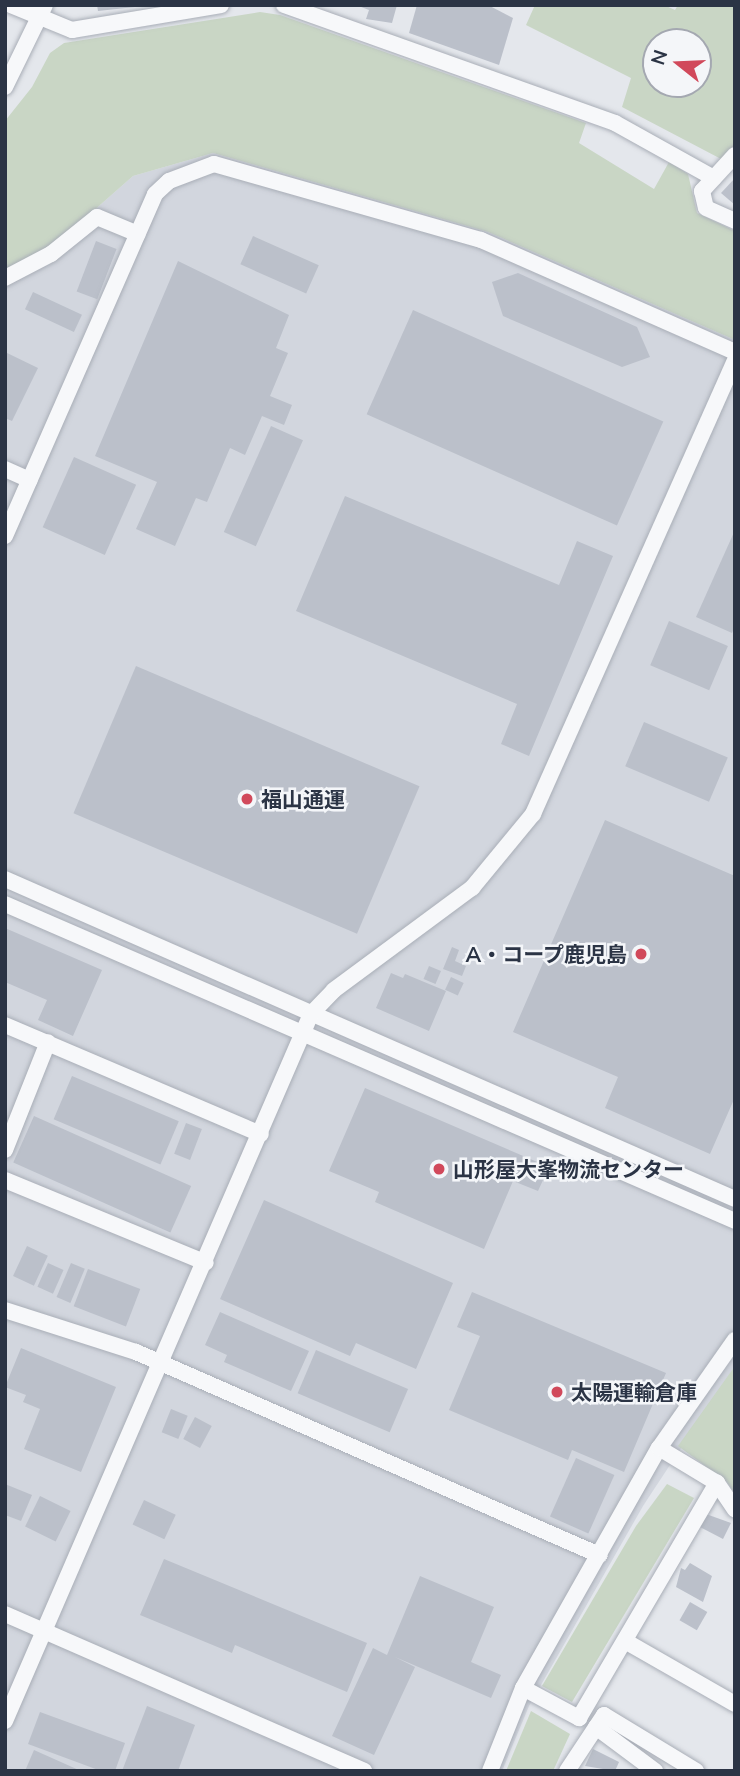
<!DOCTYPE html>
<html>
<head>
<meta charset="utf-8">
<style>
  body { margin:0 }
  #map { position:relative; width:740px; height:1776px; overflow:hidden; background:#e4e7ec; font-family:Mulish,"Noto Sans JP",sans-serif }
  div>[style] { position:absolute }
  .built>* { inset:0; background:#d2d6de }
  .green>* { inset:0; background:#c9d6c5 }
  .building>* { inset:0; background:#bbc0ca; transform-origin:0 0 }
  .roads { filter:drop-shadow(0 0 2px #a9aeb7) drop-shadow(0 0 2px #a9aeb7) }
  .minor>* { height:16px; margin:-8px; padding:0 8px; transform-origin:8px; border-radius:8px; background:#f7f8fa }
  .dots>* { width:19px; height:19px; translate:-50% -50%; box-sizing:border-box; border:4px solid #f4f6f9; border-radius:50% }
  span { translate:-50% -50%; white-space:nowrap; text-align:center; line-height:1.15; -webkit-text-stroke:5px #f4f6f9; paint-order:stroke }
  .poi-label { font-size:21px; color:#2b3445; font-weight:700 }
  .left { translate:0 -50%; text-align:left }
  .right { translate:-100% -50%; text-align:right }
  .frame { position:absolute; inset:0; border:7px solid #2b3445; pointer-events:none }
  .north { position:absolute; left:642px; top:28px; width:70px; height:70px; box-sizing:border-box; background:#f4f6f9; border:2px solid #a4a8b1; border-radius:50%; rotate:288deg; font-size:19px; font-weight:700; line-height:28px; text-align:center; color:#2b3445 }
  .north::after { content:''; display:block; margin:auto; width:24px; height:32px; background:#d1495b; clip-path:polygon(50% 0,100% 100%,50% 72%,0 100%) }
</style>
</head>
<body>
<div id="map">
  <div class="built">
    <i style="clip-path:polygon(213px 153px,488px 232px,735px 340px,735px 1366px,643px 1506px,529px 1706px,502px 1771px,5px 1771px,5px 271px,50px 249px,133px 176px)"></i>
  </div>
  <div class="green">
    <i style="clip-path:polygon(evenodd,535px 5px,664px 5px,675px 10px,678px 5px,735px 5px,735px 147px,723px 160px,622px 107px,631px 78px,526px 25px,535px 5px,656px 42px,698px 42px,698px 84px,656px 84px,656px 42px)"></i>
    <i style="clip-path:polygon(260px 12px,280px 15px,586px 123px,579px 143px,654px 189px,669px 162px,688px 174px,697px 213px,735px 231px,735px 340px,488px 232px,213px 153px,133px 176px,50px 249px,5px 271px,5px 121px,32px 87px,50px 53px,64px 43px)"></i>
    <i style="clip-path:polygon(735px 1366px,735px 1494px,727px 1482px,678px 1446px)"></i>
    <i style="clip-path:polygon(667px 1484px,694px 1498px,572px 1702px,542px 1686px,636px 1526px)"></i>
    <i style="clip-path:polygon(531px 1711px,570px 1734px,553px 1771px,506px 1771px)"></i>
  </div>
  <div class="building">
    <i style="clip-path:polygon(97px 5px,135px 5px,135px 7px,98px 11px)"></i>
    <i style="clip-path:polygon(356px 5px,397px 5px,392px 23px,366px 19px,369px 10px)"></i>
    <i style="clip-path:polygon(417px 5px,488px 5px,513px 18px,499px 65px,409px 33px)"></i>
    <i style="clip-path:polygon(735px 178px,735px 205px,721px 193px)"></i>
    <i style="left:253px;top:236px;width:72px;height:31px;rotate:24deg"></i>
    <i style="left:96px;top:241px;width:22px;height:54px;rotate:21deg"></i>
    <i style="clip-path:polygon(178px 261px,289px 315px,276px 348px,288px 353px,270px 396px,292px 405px,284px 425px,262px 416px,245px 455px,230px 448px,207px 502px,196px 498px,175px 546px,136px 529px,157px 482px,95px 456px)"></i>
    <i style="clip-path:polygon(518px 273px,637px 327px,650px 357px,622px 367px,503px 316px,492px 282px)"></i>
    <i style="left:33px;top:292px;width:54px;height:19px;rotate:25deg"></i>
    <i style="left:413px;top:310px;width:274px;height:114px;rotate:24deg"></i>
    <i style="clip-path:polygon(5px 352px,38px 368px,12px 421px,5px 418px)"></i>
    <i style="left:271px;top:426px;width:35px;height:116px;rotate:24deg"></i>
    <i style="left:74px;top:457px;width:68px;height:77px;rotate:24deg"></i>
    <i style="clip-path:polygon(345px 496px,559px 585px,577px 541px,613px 556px,529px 756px,501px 744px,517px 704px,296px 611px)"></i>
    <i style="clip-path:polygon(735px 530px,735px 626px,732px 633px,696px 617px)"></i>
    <i style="left:669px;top:621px;width:64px;height:48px;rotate:23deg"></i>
    <i style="left:136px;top:666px;width:308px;height:160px;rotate:23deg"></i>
    <i style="left:644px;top:722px;width:91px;height:48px;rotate:23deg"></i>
    <i style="clip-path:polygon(605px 820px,735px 876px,735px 1097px,710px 1154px,605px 1108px,618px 1077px,513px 1032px)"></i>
    <i style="clip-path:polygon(5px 928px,102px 970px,73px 1036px,38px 1020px,47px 1000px,5px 982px)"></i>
    <i style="clip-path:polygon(452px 947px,459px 950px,455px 961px,466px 966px,462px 976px,443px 969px)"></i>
    <i style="left:429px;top:966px;width:13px;height:14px;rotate:23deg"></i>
    <i style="clip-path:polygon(391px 973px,403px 978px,405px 974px,446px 991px,429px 1031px,376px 1008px)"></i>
    <i style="left:451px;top:977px;width:14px;height:14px;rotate:25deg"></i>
    <i style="left:72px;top:1076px;width:116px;height:47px;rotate:23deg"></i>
    <i style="clip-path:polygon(365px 1088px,549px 1167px,538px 1191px,513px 1181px,484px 1249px,375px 1202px,379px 1192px,329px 1171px)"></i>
    <i style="left:34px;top:1116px;width:172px;height:51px;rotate:24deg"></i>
    <i style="left:186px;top:1123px;width:17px;height:33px;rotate:21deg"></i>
    <i style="clip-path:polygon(264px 1200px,453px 1283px,416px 1369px,356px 1343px,350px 1356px,220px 1299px)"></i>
    <i style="left:27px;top:1246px;width:23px;height:33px;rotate:25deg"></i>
    <i style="left:48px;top:1263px;width:17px;height:26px;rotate:24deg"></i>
    <i style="left:71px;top:1263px;width:15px;height:37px;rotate:23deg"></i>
    <i style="left:88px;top:1269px;width:56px;height:40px;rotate:21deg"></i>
    <i style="clip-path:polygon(472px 1292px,666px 1373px,624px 1472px,572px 1450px,568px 1460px,449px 1410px,480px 1336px,457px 1327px)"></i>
    <i style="clip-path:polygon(220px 1312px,309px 1351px,291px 1391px,224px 1362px,227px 1355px,205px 1345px)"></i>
    <i style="clip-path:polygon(21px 1348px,116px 1387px,81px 1472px,24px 1449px,40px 1409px,23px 1402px,26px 1395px,5px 1387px)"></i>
    <i style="left:316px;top:1350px;width:100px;height:47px;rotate:23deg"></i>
    <i style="left:171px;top:1409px;width:18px;height:25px;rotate:22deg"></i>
    <i style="left:195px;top:1417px;width:19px;height:25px;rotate:28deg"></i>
    <i style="left:576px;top:1458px;width:42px;height:64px;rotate:24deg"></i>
    <i style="clip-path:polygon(5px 1484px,32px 1495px,21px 1521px,5px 1515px)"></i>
    <i style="left:40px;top:1496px;width:34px;height:34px;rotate:26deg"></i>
    <i style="left:144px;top:1500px;width:35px;height:27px;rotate:25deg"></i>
    <i style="clip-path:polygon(706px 1514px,731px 1523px,723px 1539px,700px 1527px)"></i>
    <i style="clip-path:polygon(164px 1559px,367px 1643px,347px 1692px,235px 1645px,232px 1653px,140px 1615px)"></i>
    <i style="clip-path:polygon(690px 1563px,712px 1576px,703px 1602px,676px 1587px,681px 1568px,685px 1570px)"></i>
    <i style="clip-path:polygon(420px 1576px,494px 1607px,471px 1662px,501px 1675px,491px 1698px,395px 1657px,415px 1667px,374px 1755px,332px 1736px,373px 1648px,387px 1655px)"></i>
    <i style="left:690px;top:1602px;width:20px;height:21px;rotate:30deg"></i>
    <i style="clip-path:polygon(147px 1706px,195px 1725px,178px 1771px,122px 1771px)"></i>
    <i style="clip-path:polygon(40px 1712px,125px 1743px,115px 1771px,101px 1771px,28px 1744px)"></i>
    <i style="clip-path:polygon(593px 1749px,619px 1762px,615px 1771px,585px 1766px)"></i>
    <i style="clip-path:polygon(34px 1750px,81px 1771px,25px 1771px)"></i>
  </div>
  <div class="roads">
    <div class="minor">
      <i style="left:11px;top:5px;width:66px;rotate:22.3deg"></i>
      <i style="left:72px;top:30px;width:151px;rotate:-9.5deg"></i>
      <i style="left:284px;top:5px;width:351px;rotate:19.6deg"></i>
      <i style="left:615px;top:123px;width:113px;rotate:29.1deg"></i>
      <i style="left:5px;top:87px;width:91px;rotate:-64deg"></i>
      <i style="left:735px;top:155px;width:49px;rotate:132.5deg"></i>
      <i style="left:702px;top:191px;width:17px;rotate:77deg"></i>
      <i style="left:706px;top:208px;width:32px;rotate:24deg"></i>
      <i style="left:5px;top:278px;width:52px;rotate:-27.6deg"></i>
      <i style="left:51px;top:254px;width:59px;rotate:-38.8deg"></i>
      <i style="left:97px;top:217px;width:44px;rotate:22.5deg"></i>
      <i style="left:5px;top:469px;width:27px;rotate:24deg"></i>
      <i style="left:5px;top:536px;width:373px;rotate:-66.3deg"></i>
      <i style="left:155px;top:194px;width:19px;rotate:-43deg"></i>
      <i style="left:169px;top:181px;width:48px;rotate:-20.7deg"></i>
      <i style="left:214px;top:164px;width:278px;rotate:15.9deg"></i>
      <i style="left:481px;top:240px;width:278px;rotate:23.8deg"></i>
      <i style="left:5px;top:879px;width:797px;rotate:23.67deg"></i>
      <i style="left:5px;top:904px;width:796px;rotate:23.47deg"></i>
      <i style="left:5px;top:1025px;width:278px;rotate:23.1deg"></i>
      <i style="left:5px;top:1150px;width:116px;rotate:-68.3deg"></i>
      <i style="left:5px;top:1180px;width:217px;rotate:22.4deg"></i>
      <i style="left:5px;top:1310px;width:138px;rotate:17.8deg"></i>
      <i style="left:136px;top:1352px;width:506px;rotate:23.67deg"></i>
      <i style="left:659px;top:1448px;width:68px;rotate:31.1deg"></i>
      <i style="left:717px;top:1483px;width:32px;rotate:56deg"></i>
      <i style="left:5px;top:1614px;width:392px;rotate:23.6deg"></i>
      <i style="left:625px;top:1641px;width:127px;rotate:29.8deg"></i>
      <i style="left:523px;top:1688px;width:64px;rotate:28.2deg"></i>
      <i style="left:579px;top:1718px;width:273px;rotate:-59.6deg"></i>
      <i style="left:5px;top:1721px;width:770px;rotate:-66.6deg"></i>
      <i style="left:311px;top:1014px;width:33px;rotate:-46deg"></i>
      <i style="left:334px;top:990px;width:172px;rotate:-36.5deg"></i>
      <i style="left:472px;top:888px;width:96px;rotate:-50.5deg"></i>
      <i style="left:533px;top:814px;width:496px;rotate:-66deg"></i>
      <i style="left:596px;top:1727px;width:74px;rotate:36.7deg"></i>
      <i style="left:490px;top:1771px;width:89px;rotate:-68.3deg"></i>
      <i style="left:523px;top:1688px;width:276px;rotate:-60.5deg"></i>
      <i style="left:659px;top:1448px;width:132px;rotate:-54.9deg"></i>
      <i style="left:567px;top:1771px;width:67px;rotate:-56.5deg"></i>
      <i style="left:604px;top:1715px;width:108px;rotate:31.3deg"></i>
    </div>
  </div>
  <div class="dots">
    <i style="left:247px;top:799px;background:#d1495b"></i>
    <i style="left:641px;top:954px;background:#d1495b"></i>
    <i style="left:439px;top:1169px;background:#d1495b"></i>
    <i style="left:557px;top:1392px;background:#d1495b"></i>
  </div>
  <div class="poi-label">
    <span class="left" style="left:261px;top:799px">福山通運</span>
    <span class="right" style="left:627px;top:954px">A・コープ鹿児島</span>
    <span class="left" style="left:453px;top:1169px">山形屋大峯物流センター</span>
    <span class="left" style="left:571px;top:1392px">太陽運輸倉庫</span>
  </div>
  <div class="frame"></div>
  <div class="north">N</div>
</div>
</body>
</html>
